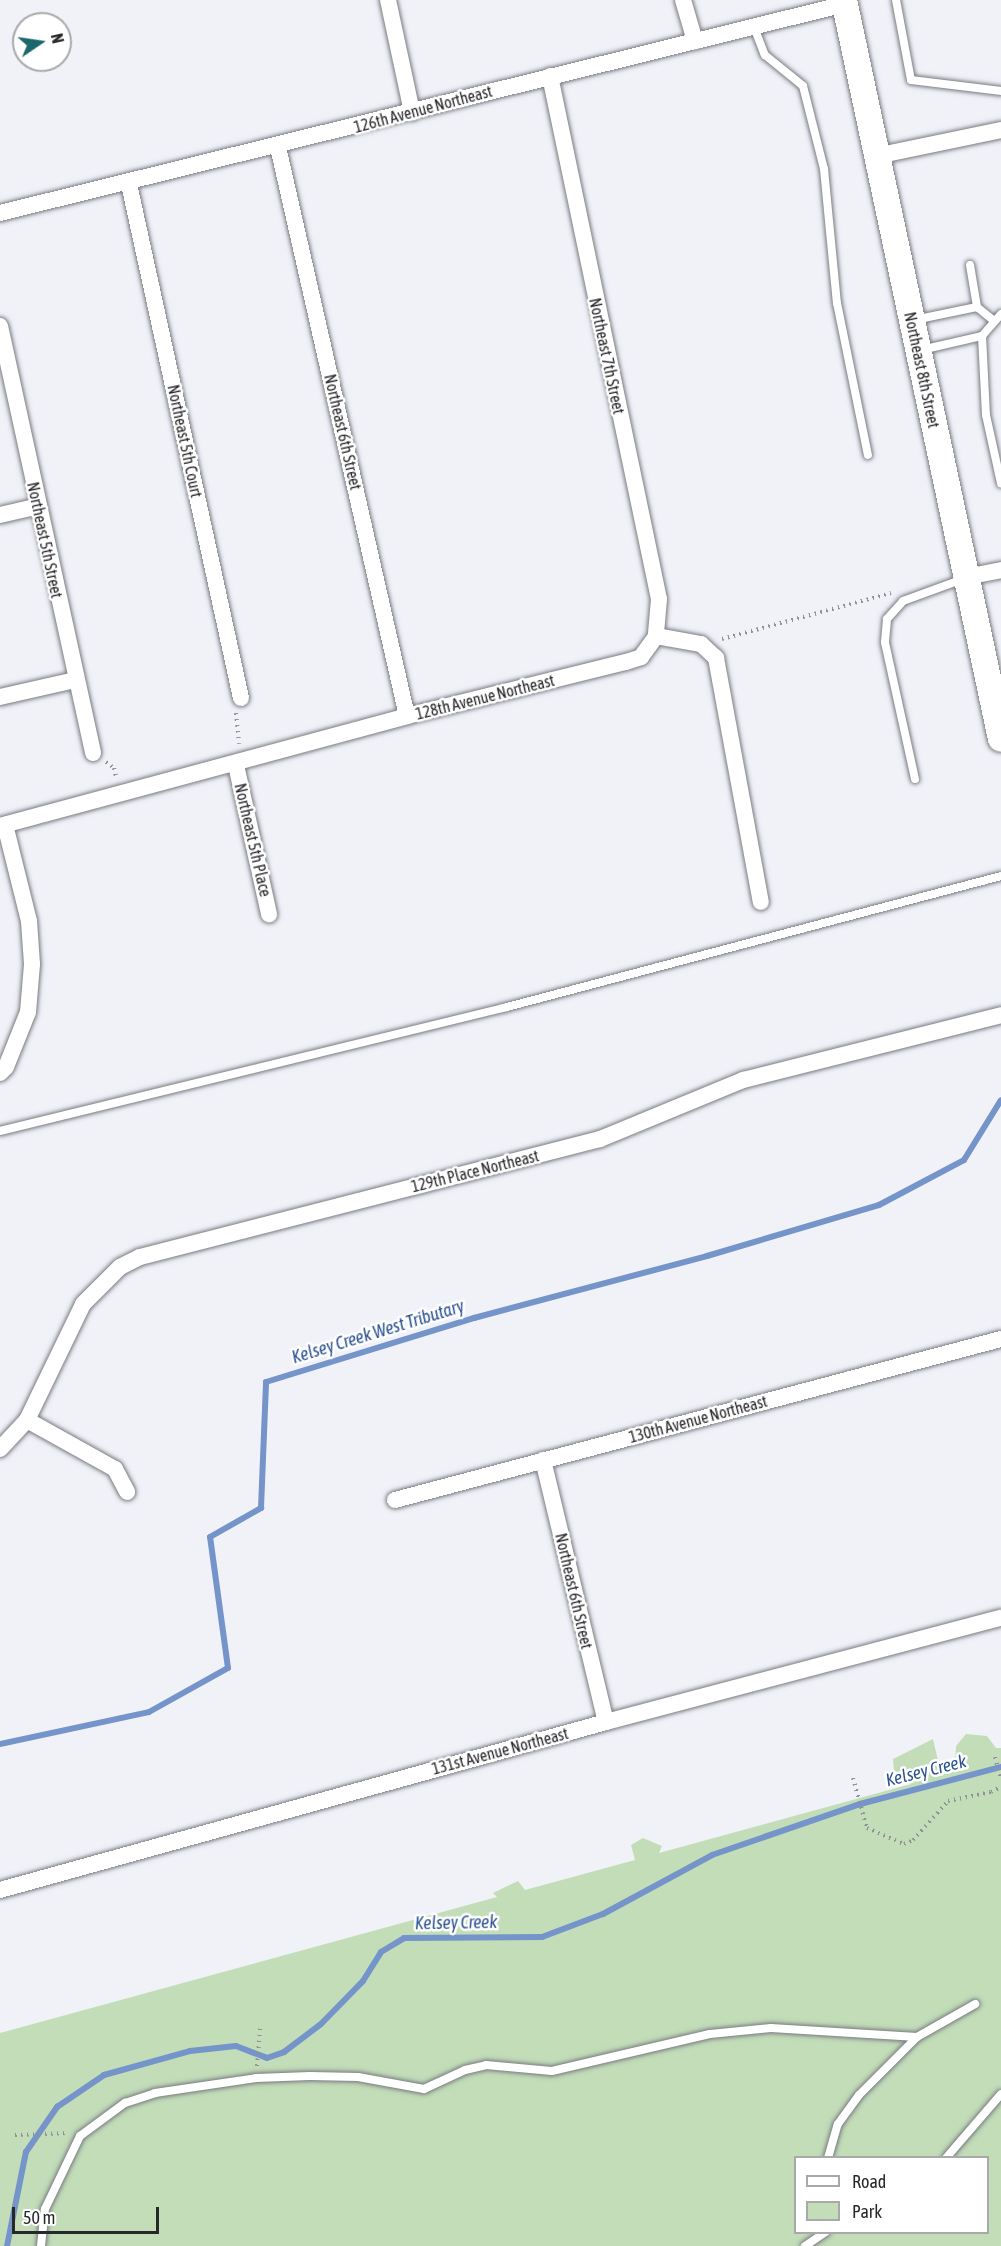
<!DOCTYPE html>
<html>
<head>
<meta charset="utf-8">
<style>
  body { margin:0 }
  #map { position:relative; width:1001px; height:2246px; overflow:hidden; background:#f0f2f8; font-family:"Asap Condensed",sans-serif }
  div>[style] { position:absolute }
  .green>* { inset:0; background:#c2ddb8 }
  .stream>* { height:6px; margin:-3px; padding:0 3px; transform-origin:3px; border-radius:3px; background:#7594c9 }
  .path>* { height:4px; margin-top:-2px; transform-origin:0; background:repeating-linear-gradient(90deg,#919297 0 1.5px,transparent 0 6px) }
  .roads { filter:drop-shadow(0 0 2px #7a7b81) drop-shadow(0 0 2px #7a7b81) }
  .lane>* { height:8px; margin:-4px; padding:0 4px; transform-origin:4px; border-radius:4px; background:#fff }
  .street>* { height:16px; margin:-8px; padding:0 8px; transform-origin:8px; border-radius:8px; background:#fff }
  .primary>* { height:26px; margin:-13px; padding:0 13px; transform-origin:13px; border-radius:13px; background:#fff }
  span { translate:-50% -50%; white-space:nowrap; text-align:center; line-height:1.15; -webkit-text-stroke:5px #fff; paint-order:stroke }
  .street-label { font-size:16px; color:#28282b }
  .water-label { font-size:18px; color:#2b5192; font-style:italic }
  .legend { position:absolute; left:794px; top:2156px; width:195px; height:78px; box-sizing:border-box; background:#fff; border:2px solid #a9a9aa; margin:0; padding:8px 10px; list-style:none; font-size:18px; color:#28282b }
  .legend li { display:flex; align-items:center; gap:12px; height:30px }
  .legend b { width:30px; border:2px solid #a9a9aa }
  .north { position:absolute; left:12px; top:12px; width:60px; height:60px; box-sizing:border-box; background:#fff; border:2px solid #a9a9aa; border-radius:50%; rotate:77deg; font-size:16px; font-weight:700; line-height:24px; text-align:center; color:#28282b }
  .north::after { content:''; display:block; margin:auto; width:21px; height:27px; background:#1a676d; clip-path:polygon(50% 0,100% 100%,50% 72%,0 100%) }
  .scale { position:absolute; left:12px; top:2207px; width:147px; height:27px; box-sizing:border-box; border:3px solid #28282b; border-top:0; padding-left:8px; font-size:18px; line-height:21px; white-space:nowrap; color:#28282b; -webkit-text-stroke:4px #fff; paint-order:stroke }
</style>
</head>
<body>
<div id="map">
  <div class="green">
    <i style="clip-path:polygon(evenodd,966px 1734px,987px 1736px,996px 1748px,1001px 1748px,1001px 2246px,0 2246px,0 2033px,497px 1897px,493px 1893px,518px 1881px,525px 1890px,635px 1860px,631px 1845px,643px 1838px,662px 1846px,659px 1853px,911px 1784px,894px 1771px,893px 1759px,933px 1739px,940px 1769px,955px 1764px,956px 1746px,966px 1734px,796px 2158px,988px 2158px,988px 2232px,796px 2232px,796px 2158px)"></i>
  </div>
  <div class="stream">
    <i style="left:0;top:1744px;width:152px;rotate:-12.1deg"></i>
    <i style="left:149px;top:1712px;width:90px;rotate:-29.1deg"></i>
    <i style="left:228px;top:1668px;width:132px;rotate:-97.8deg"></i>
    <i style="left:210px;top:1537px;width:59px;rotate:-29.6deg"></i>
    <i style="left:261px;top:1508px;width:126px;rotate:-87.7deg"></i>
    <i style="left:266px;top:1382px;width:218px;rotate:-17.1deg"></i>
    <i style="left:474px;top:1318px;width:241px;rotate:-14.9deg"></i>
    <i style="left:707px;top:1256px;width:179px;rotate:-16.5deg"></i>
    <i style="left:879px;top:1205px;width:96px;rotate:-27.9deg"></i>
    <i style="left:964px;top:1160px;width:70px;rotate:-58.3deg"></i>
    <i style="left:7px;top:2246px;width:96px;rotate:-78.6deg"></i>
    <i style="left:26px;top:2152px;width:55px;rotate:-55.4deg"></i>
    <i style="left:57px;top:2107px;width:57px;rotate:-34.2deg"></i>
    <i style="left:104px;top:2075px;width:89px;rotate:-15.6deg"></i>
    <i style="left:190px;top:2051px;width:46px;rotate:-6.2deg"></i>
    <i style="left:236px;top:2046px;width:33px;rotate:21deg"></i>
    <i style="left:267px;top:2058px;width:18px;rotate:-19deg"></i>
    <i style="left:284px;top:2052px;width:46px;rotate:-37.1deg"></i>
    <i style="left:321px;top:2024px;width:60px;rotate:-45.7deg"></i>
    <i style="left:363px;top:1981px;width:34px;rotate:-58deg"></i>
    <i style="left:381px;top:1952px;width:27px;rotate:-31deg"></i>
    <i style="left:404px;top:1938px;width:138px;rotate:-0.4deg"></i>
    <i style="left:542px;top:1937px;width:65px;rotate:-20.7deg"></i>
    <i style="left:603px;top:1914px;width:124px;rotate:-28.4deg"></i>
    <i style="left:712px;top:1855px;width:157px;rotate:-19deg"></i>
    <i style="left:860px;top:1804px;width:146px;rotate:-14.7deg"></i>
  </div>
  <div class="path">
    <i style="left:722px;top:639px;width:175px;rotate:-15.2deg"></i>
    <i style="left:236px;top:713px;width:31px;rotate:84deg"></i>
    <i style="left:106px;top:762px;width:10px;rotate:37deg"></i>
    <i style="left:114px;top:768px;width:9px;rotate:77deg"></i>
    <i style="left:995px;top:1757px;width:23px;rotate:75deg"></i>
    <i style="left:853px;top:1778px;width:52px;rotate:74.4deg"></i>
    <i style="left:867px;top:1828px;width:40px;rotate:23.4deg"></i>
    <i style="left:904px;top:1844px;width:10px;rotate:-24deg"></i>
    <i style="left:913px;top:1840px;width:52px;rotate:-48.1deg"></i>
    <i style="left:948px;top:1801px;width:44px;rotate:-11.8deg"></i>
    <i style="left:991px;top:1792px;width:11px;rotate:-27deg"></i>
    <i style="left:257px;top:2066px;width:38px;rotate:-85deg"></i>
    <i style="left:15px;top:2135px;width:53px;rotate:-2.2deg"></i>
  </div>
  <div class="roads">
    <div class="lane">
      <i style="left:896px;top:0;width:81px;rotate:79.4deg"></i>
      <i style="left:911px;top:80px;width:91px;rotate:7deg"></i>
      <i style="left:754px;top:27px;width:30px;rotate:69deg"></i>
      <i style="left:765px;top:55px;width:49px;rotate:39.2deg"></i>
      <i style="left:803px;top:86px;width:86px;rotate:75.8deg"></i>
      <i style="left:824px;top:169px;width:135px;rotate:84.5deg"></i>
      <i style="left:837px;top:303px;width:155px;rotate:78.5deg"></i>
      <i style="left:970px;top:265px;width:43px;rotate:80.5deg"></i>
      <i style="left:914px;top:320px;width:64px;rotate:-11.7deg"></i>
      <i style="left:977px;top:307px;width:22px;rotate:39deg"></i>
      <i style="left:982px;top:336px;width:79px;rotate:87.1deg"></i>
      <i style="left:986px;top:415px;width:70px;rotate:77.6deg"></i>
      <i style="left:921px;top:350px;width:63px;rotate:-12.9deg"></i>
      <i style="left:982px;top:336px;width:29px;rotate:-49deg"></i>
      <i style="left:915px;top:779px;width:140px;rotate:-102.4deg"></i>
      <i style="left:885px;top:642px;width:23px;rotate:-85deg"></i>
      <i style="left:887px;top:619px;width:24px;rotate:-48deg"></i>
      <i style="left:903px;top:601px;width:64px;rotate:-20.1deg"></i>
      <i style="left:0;top:1131px;width:522px;rotate:-13.74deg"></i>
      <i style="left:507px;top:1007px;width:511px;rotate:-14.85deg"></i>
      <i style="left:828px;top:2158px;width:35px;rotate:-74deg"></i>
      <i style="left:838px;top:2124px;width:36px;rotate:-54deg"></i>
      <i style="left:859px;top:2095px;width:82px;rotate:-45deg"></i>
      <i style="left:917px;top:2037px;width:67px;rotate:-29.6deg"></i>
      <i style="left:946px;top:2158px;width:84px;rotate:-49.3deg"></i>
      <i style="left:41px;top:2246px;width:37px;rotate:-84deg"></i>
      <i style="left:45px;top:2209px;width:81px;rotate:-64.4deg"></i>
      <i style="left:80px;top:2136px;width:56px;rotate:-36.3deg"></i>
      <i style="left:125px;top:2103px;width:32px;rotate:-18deg"></i>
      <i style="left:155px;top:2093px;width:102px;rotate:-8.4deg"></i>
      <i style="left:256px;top:2078px;width:54px;rotate:-2.1deg"></i>
      <i style="left:310px;top:2076px;width:48px;rotate:1.2deg"></i>
      <i style="left:358px;top:2077px;width:67px;rotate:10.3deg"></i>
      <i style="left:424px;top:2089px;width:45px;rotate:-24.9deg"></i>
      <i style="left:465px;top:2070px;width:22px;rotate:-13deg"></i>
      <i style="left:486px;top:2065px;width:66px;rotate:5.2deg"></i>
      <i style="left:552px;top:2071px;width:162px;rotate:-13.2deg"></i>
      <i style="left:710px;top:2034px;width:61px;rotate:-5.6deg"></i>
      <i style="left:771px;top:2028px;width:146px;rotate:3.5deg"></i>
      <i style="left:805px;top:2246px;width:25px;rotate:-34deg"></i>
    </div>
    <div class="street">
      <i style="left:388px;top:0;width:115px;rotate:77.9deg"></i>
      <i style="left:683px;top:0;width:43px;rotate:73.7deg"></i>
      <i style="left:550px;top:76px;width:534px;rotate:78.23deg"></i>
      <i style="left:659px;top:599px;width:37px;rotate:95deg"></i>
      <i style="left:278px;top:147px;width:583px;rotate:77.23deg"></i>
      <i style="left:876px;top:156px;width:128px;rotate:-11.7deg"></i>
      <i style="left:129px;top:184px;width:526px;rotate:77.71deg"></i>
      <i style="left:0;top:213px;width:870px;rotate:-13.89deg"></i>
      <i style="left:0;top:326px;width:437px;rotate:77.7deg"></i>
      <i style="left:0;top:515px;width:39px;rotate:-13deg"></i>
      <i style="left:966px;top:577px;width:36px;rotate:-11deg"></i>
      <i style="left:0;top:697px;width:77px;rotate:-12.8deg"></i>
      <i style="left:236px;top:765px;width:153px;rotate:77.5deg"></i>
      <i style="left:0;top:826px;width:422px;rotate:-15.1deg"></i>
      <i style="left:407px;top:716px;width:226px;rotate:-13.9deg"></i>
      <i style="left:626px;top:662px;width:16px;rotate:-18deg"></i>
      <i style="left:641px;top:657px;width:26px;rotate:-54deg"></i>
      <i style="left:656px;top:636px;width:46px;rotate:10.1deg"></i>
      <i style="left:701px;top:644px;width:21px;rotate:43deg"></i>
      <i style="left:716px;top:658px;width:248px;rotate:79.6deg"></i>
      <i style="left:0;top:1073px;width:8px;rotate:-45deg"></i>
      <i style="left:6px;top:1067px;width:59px;rotate:-68.2deg"></i>
      <i style="left:28px;top:1012px;width:48px;rotate:-85.2deg"></i>
      <i style="left:32px;top:964px;width:43px;rotate:-94deg"></i>
      <i style="left:29px;top:921px;width:99px;rotate:-104deg"></i>
      <i style="left:27px;top:1420px;width:101px;rotate:29.1deg"></i>
      <i style="left:115px;top:1469px;width:26px;rotate:62deg"></i>
      <i style="left:0;top:1449px;width:40px;rotate:-47deg"></i>
      <i style="left:27px;top:1420px;width:129px;rotate:-64.2deg"></i>
      <i style="left:83px;top:1304px;width:52px;rotate:-45deg"></i>
      <i style="left:120px;top:1267px;width:22px;rotate:-27deg"></i>
      <i style="left:140px;top:1257px;width:475px;rotate:-14.4deg"></i>
      <i style="left:600px;top:1139px;width:155px;rotate:-22.4deg"></i>
      <i style="left:743px;top:1080px;width:266px;rotate:-14.1deg"></i>
      <i style="left:543px;top:1460px;width:269px;rotate:76.5deg"></i>
      <i style="left:395px;top:1500px;width:627px;rotate:-14.88deg"></i>
      <i style="left:0;top:1890px;width:629px;rotate:-15.49deg"></i>
      <i style="left:606px;top:1722px;width:408px;rotate:-14.8deg"></i>
    </div>
    <div class="primary">
      <i style="left:844px;top:0;width:755px;rotate:78.01deg"></i>
    </div>
  </div>
  <div class="street-label">
    <span style="left:423px;top:109px;rotate:-15deg">126th Avenue Northeast</span>
    <span style="left:607px;top:356px;rotate:78deg">Northeast 7th Street</span>
    <span style="left:922px;top:370px;rotate:78deg">Northeast 8th Street</span>
    <span style="left:343px;top:432px;rotate:77deg">Northeast 6th Street</span>
    <span style="left:185px;top:441px;rotate:78deg">Northeast 5th Court</span>
    <span style="left:45px;top:540px;rotate:78deg">Northeast 5th Street</span>
    <span style="left:485px;top:697px;rotate:-14deg">128th Avenue Northeast</span>
    <span style="left:253px;top:840px;rotate:77deg">Northeast 5th Place</span>
    <span style="left:475px;top:1171px;rotate:-14deg">129th Place Northeast</span>
    <span style="left:698px;top:1419px;rotate:-15deg">130th Avenue Northeast</span>
    <span style="left:574px;top:1591px;rotate:77deg">Northeast 6th Street</span>
    <span style="left:500px;top:1751px;rotate:-15deg">131st Avenue Northeast</span>
  </div>
  <div class="water-label">
    <span style="left:378px;top:1332px;rotate:-17deg">Kelsey Creek West Tributary</span>
    <span style="left:926px;top:1771px;rotate:-14deg">Kelsey Creek</span>
    <span style="left:456px;top:1923px;rotate:-1deg">Kelsey Creek</span>
  </div>
  <ul class="legend">
  <li><b style="height:8px;background:#fff"></b>Road</li>
  <li><b style="height:16px;background:#c2ddb8"></b>Park</li>
  </ul>
  <div class="north">N</div>
  <div class="scale">50 m</div>
</div>
</body>
</html>
